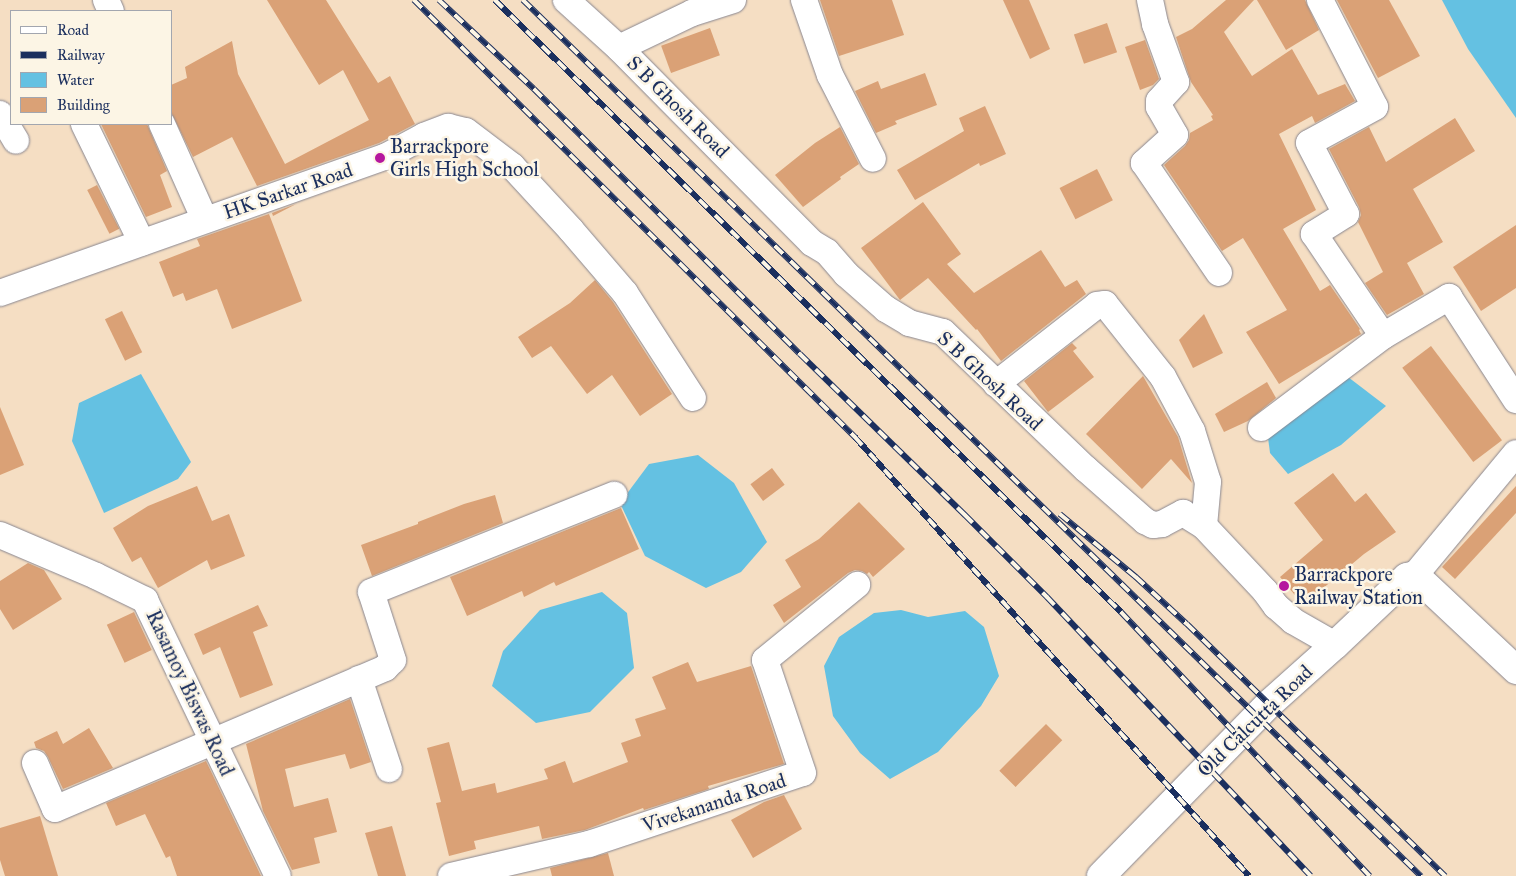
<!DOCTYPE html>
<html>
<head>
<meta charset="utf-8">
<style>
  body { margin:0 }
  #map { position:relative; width:1516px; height:876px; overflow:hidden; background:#f5dec3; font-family:"IM FELL Great Primer",serif }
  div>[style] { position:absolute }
  .water>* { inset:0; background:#64c1e2 }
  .building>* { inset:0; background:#daa176; transform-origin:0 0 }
  .roads { filter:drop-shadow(0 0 1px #888690) drop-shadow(0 0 1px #888690) }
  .street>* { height:26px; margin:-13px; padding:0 13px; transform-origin:13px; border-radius:13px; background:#fff }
  .primary>* { height:28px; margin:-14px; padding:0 14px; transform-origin:14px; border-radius:14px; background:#fff }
  .rail>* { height:5.5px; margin-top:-2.75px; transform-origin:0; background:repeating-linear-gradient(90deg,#fcf5e5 0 11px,#1b2f5e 0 22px); box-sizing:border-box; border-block:1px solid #1b2f5e }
  .dots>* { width:14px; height:14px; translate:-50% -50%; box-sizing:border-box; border:2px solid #fcf5e5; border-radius:50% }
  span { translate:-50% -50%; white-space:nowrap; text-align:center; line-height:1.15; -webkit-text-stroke:5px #fcf5e5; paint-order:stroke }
  .street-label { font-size:20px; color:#1b2f5e }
  .poi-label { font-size:20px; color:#1b2f5e }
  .left { translate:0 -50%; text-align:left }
  .legend { position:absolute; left:10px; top:10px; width:162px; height:115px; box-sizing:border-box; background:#fcf5e5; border:1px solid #a2a6af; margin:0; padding:6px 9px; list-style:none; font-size:15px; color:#1b2f5e }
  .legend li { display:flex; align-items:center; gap:10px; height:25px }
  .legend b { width:25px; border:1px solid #a2a6af }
</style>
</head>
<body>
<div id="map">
  <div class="water">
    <i style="clip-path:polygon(1442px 0,1516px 0,1516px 118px,1468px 49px)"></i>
    <i style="clip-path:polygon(141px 374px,191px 462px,178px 479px,104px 513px,72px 441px,79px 403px)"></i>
    <i style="clip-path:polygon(1348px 377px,1386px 406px,1341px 445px,1288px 474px,1270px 453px,1266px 422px)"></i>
    <i style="clip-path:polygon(698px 455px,734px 483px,767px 542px,741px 572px,706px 588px,645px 556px,620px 503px,649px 464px)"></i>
    <i style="clip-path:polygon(602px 592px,627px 613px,634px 668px,590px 712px,536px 723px,492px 686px,503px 651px,540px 610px)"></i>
    <i style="clip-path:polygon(901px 610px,928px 617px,965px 611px,984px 627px,999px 676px,981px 706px,938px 752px,890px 779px,860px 753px,833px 716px,824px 666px,839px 637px,874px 613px)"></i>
  </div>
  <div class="building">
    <i style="clip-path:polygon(267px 0,326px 0,378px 83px,390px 76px,415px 124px,379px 143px,257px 186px,232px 137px,193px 157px,171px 112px,171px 85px,187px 78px,185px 67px,232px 41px,238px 74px,285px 164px,369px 120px,343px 70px,319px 85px)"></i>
    <i style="clip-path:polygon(820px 0,892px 0,904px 35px,839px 56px)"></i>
    <i style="clip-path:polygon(1003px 0,1029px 0,1050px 49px,1030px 59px)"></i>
    <i style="clip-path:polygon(1226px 0,1254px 0,1224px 32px,1252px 76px,1292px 49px,1318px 95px,1345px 84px,1355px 101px,1315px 123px,1312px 116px,1279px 134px,1316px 210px,1283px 229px,1320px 291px,1330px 285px,1360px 329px,1359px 330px,1361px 334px,1279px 384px,1246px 332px,1287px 310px,1243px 238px,1222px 251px,1164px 165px,1185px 146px,1189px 140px,1190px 133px,1213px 120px,1211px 116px,1213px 115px,1191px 82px,1176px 37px,1192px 29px)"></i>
    <i style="clip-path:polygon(1257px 0,1305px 0,1319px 30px,1286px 50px)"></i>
    <i style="clip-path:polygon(1337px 0,1389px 0,1420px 56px,1378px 78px)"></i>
    <i style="left:1107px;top:23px;width:31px;height:35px;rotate:71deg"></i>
    <i style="left:710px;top:28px;width:29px;height:52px;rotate:70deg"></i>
    <i style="clip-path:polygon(1145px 40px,1159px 79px,1153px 85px,1140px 90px,1125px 47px)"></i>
    <i style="clip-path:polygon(925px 73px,937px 105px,895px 121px,897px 124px,876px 133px,855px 91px,878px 81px,881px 89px)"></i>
    <i style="clip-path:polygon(985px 106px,1006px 154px,980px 166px,979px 163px,915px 200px,897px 170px,964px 131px,959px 118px)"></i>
    <i style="clip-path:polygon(1455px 118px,1475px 151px,1413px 189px,1443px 242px,1407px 263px,1424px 294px,1387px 315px,1365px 283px,1383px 272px,1358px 222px,1361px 215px,1359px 207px,1329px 149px,1369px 127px,1386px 162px)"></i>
    <i style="clip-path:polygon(101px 124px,147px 124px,167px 171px,160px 175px,172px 207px,146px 217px)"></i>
    <i style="clip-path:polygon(840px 127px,859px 164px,840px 177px,841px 179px,803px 207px,775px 175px,815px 143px)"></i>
    <i style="left:1097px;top:169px;width:35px;height:42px;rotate:63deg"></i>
    <i style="left:97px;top:185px;width:49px;height:11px;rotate:63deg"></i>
    <i style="clip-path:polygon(923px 202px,961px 254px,947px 264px,974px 293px,1041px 250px,1065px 287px,1077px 280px,1086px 294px,1001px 361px,977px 329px,976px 330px,928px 278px,900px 300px,861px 248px)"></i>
    <i style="clip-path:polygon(296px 204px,273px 216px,272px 213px)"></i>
    <i style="clip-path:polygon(269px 214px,302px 301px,232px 329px,217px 289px,186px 301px,183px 293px,173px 297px,159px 262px,200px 246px,197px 239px)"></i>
    <i style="clip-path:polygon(1516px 225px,1516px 288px,1481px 311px,1453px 267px)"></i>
    <i style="clip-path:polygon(595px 280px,613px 302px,672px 394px,640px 416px,612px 375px,587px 394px,551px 346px,532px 358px,518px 337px,570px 303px)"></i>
    <i style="left:122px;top:311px;width:46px;height:19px;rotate:64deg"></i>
    <i style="clip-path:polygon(1204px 314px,1223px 353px,1193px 368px,1179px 340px)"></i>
    <i style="clip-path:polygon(1072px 343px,1077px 348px,1073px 351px,1094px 377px,1048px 412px,1024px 381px)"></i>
    <i style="left:1431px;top:346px;width:118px;height:36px;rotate:53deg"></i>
    <i style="clip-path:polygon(1143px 376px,1178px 437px,1192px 483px,1171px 459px,1142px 489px,1086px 434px)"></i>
    <i style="clip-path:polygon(1267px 382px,1276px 398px,1248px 421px,1224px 432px,1215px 414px)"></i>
    <i style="clip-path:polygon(0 407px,24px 465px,0 475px)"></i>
    <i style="left:772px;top:468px;width:21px;height:27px;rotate:53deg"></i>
    <i style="clip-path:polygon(1333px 473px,1355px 502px,1366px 493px,1396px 532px,1364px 554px,1303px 605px,1280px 577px,1323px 540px,1294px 503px)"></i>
    <i style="clip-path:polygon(197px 486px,212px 521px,229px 514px,245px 556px,211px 570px,207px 560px,158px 588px,141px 557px,132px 562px,113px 528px,148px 506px)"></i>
    <i style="clip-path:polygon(1516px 486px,1516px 513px,1455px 579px,1442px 567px)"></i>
    <i style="clip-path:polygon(495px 495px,503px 523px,372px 576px,361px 545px,418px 524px,418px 522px,464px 504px)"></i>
    <i style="clip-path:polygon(859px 502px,905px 549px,873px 577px,869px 572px,867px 574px,862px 571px,855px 570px,848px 573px,784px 623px,773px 605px,801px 587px,785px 560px,819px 539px)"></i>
    <i style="clip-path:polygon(621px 508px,639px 549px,556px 586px,554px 582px,524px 597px,522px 591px,467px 616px,450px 577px)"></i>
    <i style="clip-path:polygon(28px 563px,44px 570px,62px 599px,13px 630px,0 609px,0 581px)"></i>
    <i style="clip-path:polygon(258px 605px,268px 626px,253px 632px,273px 685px,240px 698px,220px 647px,203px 655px,194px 634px)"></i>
    <i style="left:134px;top:612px;width:42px;height:30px;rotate:65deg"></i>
    <i style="clip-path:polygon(688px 662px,697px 682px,751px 666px,784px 764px,708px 786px,709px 789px,644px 810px,643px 808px,585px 830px,542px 839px,539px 826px,474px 841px,476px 849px,449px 856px,436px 803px,441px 802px,427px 748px,449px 742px,462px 791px,495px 783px,497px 793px,548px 779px,544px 769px,565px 761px,573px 783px,628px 762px,621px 743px,641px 736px,635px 719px,666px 709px,652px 677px)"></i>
    <i style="clip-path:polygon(350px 699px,371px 762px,350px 769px,345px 754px,285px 769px,294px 807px,328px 798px,337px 832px,314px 838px,320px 863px,292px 870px,263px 811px,246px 744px)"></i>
    <i style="left:1046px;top:724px;width:23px;height:66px;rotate:45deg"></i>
    <i style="clip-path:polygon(89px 728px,113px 768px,63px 789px,48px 757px,44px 751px,36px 748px,34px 742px,57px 731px,63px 744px)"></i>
    <i style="clip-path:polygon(206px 761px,261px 876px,177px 876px,170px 856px,166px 858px,145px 814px,116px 826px,106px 803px)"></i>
    <i style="clip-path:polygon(784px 795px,802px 829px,753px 858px,731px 820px,764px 802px)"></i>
    <i style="clip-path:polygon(40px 816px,58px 876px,5px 876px,0 860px,0 828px)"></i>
    <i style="clip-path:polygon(392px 826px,406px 876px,378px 876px,365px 833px)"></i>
    <i style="clip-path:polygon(608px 853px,614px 876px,552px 876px,550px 868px)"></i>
  </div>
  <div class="roads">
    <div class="street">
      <i style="left:106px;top:0;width:12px;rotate:66deg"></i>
      <i style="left:566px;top:0;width:72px;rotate:42.2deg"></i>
      <i style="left:619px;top:48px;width:274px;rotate:45.3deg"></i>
      <i style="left:812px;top:243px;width:17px;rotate:31deg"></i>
      <i style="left:827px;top:252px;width:29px;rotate:49deg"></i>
      <i style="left:846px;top:274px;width:53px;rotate:41.2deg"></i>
      <i style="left:886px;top:309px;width:27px;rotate:31deg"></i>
      <i style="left:909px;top:323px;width:35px;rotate:15deg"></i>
      <i style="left:943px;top:332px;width:198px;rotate:43.8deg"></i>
      <i style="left:1086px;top:469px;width:79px;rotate:41.4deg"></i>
      <i style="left:1145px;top:521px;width:9px;rotate:27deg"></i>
      <i style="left:1153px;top:525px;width:9px;rotate:-6deg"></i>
      <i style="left:1162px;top:524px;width:24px;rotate:-28deg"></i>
      <i style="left:1183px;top:513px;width:25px;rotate:32deg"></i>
      <i style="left:1204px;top:526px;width:89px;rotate:46.8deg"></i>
      <i style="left:1265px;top:591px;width:19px;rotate:54deg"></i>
      <i style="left:1276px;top:606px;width:23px;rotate:41deg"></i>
      <i style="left:1293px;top:621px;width:48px;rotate:29.7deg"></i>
      <i style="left:804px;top:0;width:79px;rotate:70.9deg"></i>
      <i style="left:830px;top:75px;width:94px;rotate:62.9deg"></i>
      <i style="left:1150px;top:0;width:25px;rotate:78deg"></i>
      <i style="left:1155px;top:24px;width:62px;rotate:70.1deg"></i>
      <i style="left:1176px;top:82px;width:25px;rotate:132deg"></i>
      <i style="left:1159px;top:101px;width:6px;rotate:90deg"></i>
      <i style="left:1159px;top:107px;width:32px;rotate:60deg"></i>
      <i style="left:1175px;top:135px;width:42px;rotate:137.9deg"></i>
      <i style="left:1144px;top:163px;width:133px;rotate:55.7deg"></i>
      <i style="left:1320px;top:0;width:120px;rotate:62.8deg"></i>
      <i style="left:1375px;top:107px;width:75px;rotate:151.4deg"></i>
      <i style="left:1309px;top:143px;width:80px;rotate:62.5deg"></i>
      <i style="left:1346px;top:214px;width:38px;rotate:148deg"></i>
      <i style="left:1314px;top:234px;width:123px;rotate:55.9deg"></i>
      <i style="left:1383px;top:336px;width:77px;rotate:-30.6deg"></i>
      <i style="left:1449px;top:297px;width:123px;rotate:57deg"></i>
      <i style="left:619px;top:48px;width:81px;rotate:-25.6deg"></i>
      <i style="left:692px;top:13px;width:43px;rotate:-17.6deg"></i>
      <i style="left:0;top:114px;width:31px;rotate:59deg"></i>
      <i style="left:84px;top:124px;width:132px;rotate:64deg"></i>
      <i style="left:162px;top:124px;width:105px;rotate:65.9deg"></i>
      <i style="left:0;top:293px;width:408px;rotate:-19.5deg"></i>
      <i style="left:385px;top:157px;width:44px;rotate:-28.3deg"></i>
      <i style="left:424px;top:136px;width:26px;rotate:-21deg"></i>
      <i style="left:448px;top:127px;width:18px;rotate:13deg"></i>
      <i style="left:466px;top:131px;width:58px;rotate:37.3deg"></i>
      <i style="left:512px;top:166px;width:87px;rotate:47.3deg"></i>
      <i style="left:571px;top:230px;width:83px;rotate:49.4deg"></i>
      <i style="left:625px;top:293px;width:125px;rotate:57.1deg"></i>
      <i style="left:996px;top:384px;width:128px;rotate:-38deg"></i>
      <i style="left:1097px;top:305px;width:8px;rotate:-7deg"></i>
      <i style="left:1105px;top:304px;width:93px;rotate:51.5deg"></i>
      <i style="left:1163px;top:377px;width:61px;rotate:61.8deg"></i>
      <i style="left:1192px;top:431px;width:53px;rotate:72.6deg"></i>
      <i style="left:1208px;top:482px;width:44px;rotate:95.2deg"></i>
      <i style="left:1261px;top:428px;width:153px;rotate:-37deg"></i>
      <i style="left:0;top:535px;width:104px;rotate:23.1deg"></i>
      <i style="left:96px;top:576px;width:55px;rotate:26.1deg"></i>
      <i style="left:145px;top:600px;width:306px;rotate:64.3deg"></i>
      <i style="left:1415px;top:575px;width:158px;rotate:-50.4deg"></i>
      <i style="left:359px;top:679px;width:95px;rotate:71.6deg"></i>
      <i style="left:35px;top:763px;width:50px;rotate:66.5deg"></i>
      <i style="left:55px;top:809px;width:359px;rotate:-23.1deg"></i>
      <i style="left:385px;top:668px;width:11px;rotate:-45deg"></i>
      <i style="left:393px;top:660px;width:71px;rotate:-107.9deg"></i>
      <i style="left:371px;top:592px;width:262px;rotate:-21.8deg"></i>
      <i style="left:451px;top:876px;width:142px;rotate:-13.1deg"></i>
      <i style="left:589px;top:844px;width:225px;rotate:-18.4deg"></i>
      <i style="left:803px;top:773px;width:119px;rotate:-108.6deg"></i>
      <i style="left:765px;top:660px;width:119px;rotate:-39.2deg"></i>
    </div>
    <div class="primary">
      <i style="left:1101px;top:876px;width:240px;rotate:-45.7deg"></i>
      <i style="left:1269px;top:704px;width:89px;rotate:-41.8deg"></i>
      <i style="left:1335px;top:645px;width:99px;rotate:-43.4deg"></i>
      <i style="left:1407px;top:577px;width:8px;rotate:-14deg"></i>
      <i style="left:1415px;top:575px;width:139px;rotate:43.2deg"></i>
    </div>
  </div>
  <div class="rail">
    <i style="left:414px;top:0;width:621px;rotate:44.74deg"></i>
    <i style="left:855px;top:437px;width:590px;rotate:48.09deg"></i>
    <i style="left:439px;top:0;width:130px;rotate:43.1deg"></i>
    <i style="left:534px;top:89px;width:375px;rotate:44.9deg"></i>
    <i style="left:800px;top:354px;width:231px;rotate:44.3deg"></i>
    <i style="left:965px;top:515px;width:116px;rotate:45deg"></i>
    <i style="left:1047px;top:597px;width:384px;rotate:46.6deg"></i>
    <i style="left:495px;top:0;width:875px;rotate:44.35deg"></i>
    <i style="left:1121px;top:612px;width:363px;rotate:46.7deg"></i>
    <i style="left:523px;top:0;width:1255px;rotate:44.29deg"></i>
    <i style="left:1060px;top:514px;width:99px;rotate:39.7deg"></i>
    <i style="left:1136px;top:577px;width:69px;rotate:42.7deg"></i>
    <i style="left:1187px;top:624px;width:361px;rotate:44.3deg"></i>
  </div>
  <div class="dots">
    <i style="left:380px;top:158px;background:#b5179e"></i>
    <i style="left:1284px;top:586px;background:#b5179e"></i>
  </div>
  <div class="street-label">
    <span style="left:678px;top:107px;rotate:45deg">S B Ghosh Road</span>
    <span style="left:288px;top:191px;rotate:-19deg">HK Sarkar Road</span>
    <span style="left:990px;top:381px;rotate:43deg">S B Ghosh Road</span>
    <span style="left:190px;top:693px;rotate:65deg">Rasamoy Biswas Road</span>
    <span style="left:1255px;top:721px;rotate:-44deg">Old Calcutta Road</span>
    <span style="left:714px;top:803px;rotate:-18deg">Vivekananda Road</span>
  </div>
  <div class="poi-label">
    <span class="left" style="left:390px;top:158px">Barrackpore<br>Girls High School</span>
    <span class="left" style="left:1294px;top:586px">Barrackpore<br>Railway Station</span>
  </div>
  <ul class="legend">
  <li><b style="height:6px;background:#fff"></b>Road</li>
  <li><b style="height:6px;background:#1b2f5e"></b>Railway</li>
  <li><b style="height:14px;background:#64c1e2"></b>Water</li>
  <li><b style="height:14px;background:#daa176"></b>Building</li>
  </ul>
</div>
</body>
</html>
